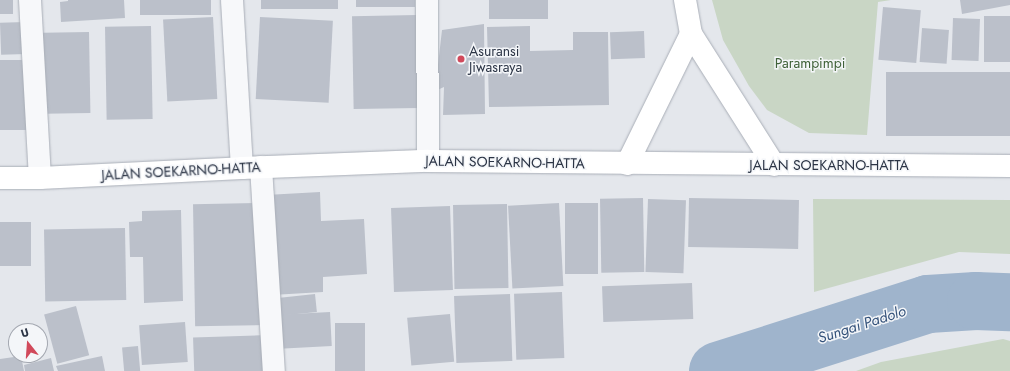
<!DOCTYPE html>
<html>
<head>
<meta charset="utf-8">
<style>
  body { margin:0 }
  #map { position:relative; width:1010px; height:371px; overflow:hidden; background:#e4e7ec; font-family:Jost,sans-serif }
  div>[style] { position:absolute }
  .green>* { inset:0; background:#c9d6c5 }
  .river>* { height:58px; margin:-29px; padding:0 29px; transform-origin:29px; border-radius:29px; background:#9fb4cc }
  .building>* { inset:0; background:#bbc0ca; transform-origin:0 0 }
  .roads { filter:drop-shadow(0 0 1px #a9aeb7) drop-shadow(0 0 1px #a9aeb7) }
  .minor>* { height:22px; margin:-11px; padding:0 11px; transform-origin:11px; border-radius:11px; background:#f7f8fa }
  .secondary>* { height:22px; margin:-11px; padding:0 11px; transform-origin:11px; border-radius:11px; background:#fff }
  .trunk>* { height:22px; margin:-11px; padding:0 11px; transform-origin:11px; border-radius:11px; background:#fff }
  .dots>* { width:11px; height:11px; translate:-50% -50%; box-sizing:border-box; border:2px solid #f4f6f9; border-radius:50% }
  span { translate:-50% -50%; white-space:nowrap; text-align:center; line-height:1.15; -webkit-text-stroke:3px #f4f6f9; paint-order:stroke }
  .poi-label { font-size:14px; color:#2b3445 }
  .left { translate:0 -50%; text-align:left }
  .park-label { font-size:14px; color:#3f6138 }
  .street-label { font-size:14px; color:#2b3445 }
  .water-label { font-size:15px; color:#34527a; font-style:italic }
  .north { position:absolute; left:8px; top:323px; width:40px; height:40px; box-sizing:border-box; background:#f4f6f9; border:1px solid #a4a8b1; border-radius:50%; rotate:343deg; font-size:11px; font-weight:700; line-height:16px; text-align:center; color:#2b3445 }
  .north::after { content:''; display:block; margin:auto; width:14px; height:18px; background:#d1495b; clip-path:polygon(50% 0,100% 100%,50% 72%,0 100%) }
</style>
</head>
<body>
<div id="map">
  <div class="green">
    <i style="clip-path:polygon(712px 0,891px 0,878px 2px,867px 135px,809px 133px,767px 110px,749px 86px,723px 40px)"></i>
    <i style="clip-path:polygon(813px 199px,1010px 200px,1010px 254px,959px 252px,814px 292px)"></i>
    <i style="clip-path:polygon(1003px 339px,1010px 341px,1010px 371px,856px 371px,881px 362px)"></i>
  </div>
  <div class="river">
    <i style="left:718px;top:371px;width:220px;rotate:-17.7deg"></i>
    <i style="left:928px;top:304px;width:48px;rotate:-3.6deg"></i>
    <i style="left:976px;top:301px;width:34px;rotate:2deg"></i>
  </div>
  <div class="building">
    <i style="left:0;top:0;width:13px;height:14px"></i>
    <i style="clip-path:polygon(68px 0,124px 0,125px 18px,61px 22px,60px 2px,68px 1px)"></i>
    <i style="left:140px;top:0;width:71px;height:15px"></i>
    <i style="left:261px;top:0;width:77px;height:9px"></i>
    <i style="left:356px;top:0;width:59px;height:7px"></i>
    <i style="left:489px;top:0;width:59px;height:19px"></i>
    <i style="clip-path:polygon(960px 0,1010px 0,1010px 5px,962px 14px)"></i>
    <i style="left:883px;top:7px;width:38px;height:53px;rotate:5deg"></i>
    <i style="left:417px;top:15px;width:93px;height:65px;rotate:89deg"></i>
    <i style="left:984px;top:16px;width:26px;height:46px"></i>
    <i style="left:213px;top:17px;width:82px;height:50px;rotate:87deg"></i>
    <i style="left:260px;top:17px;width:73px;height:82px;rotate:3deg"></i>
    <i style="left:953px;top:18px;width:27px;height:42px;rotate:2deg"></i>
    <i style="left:25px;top:22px;width:32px;height:25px;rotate:88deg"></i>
    <i style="clip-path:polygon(484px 24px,485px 114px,443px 115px,444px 87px,435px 91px,442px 30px)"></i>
    <i style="left:151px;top:26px;width:93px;height:46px;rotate:89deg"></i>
    <i style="clip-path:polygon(530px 26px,530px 51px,573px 50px,573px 32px,608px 32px,609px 105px,489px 107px,487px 27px)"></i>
    <i style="left:922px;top:28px;width:27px;height:34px;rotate:4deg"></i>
    <i style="left:644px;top:31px;width:27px;height:34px;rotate:88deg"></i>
    <i style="left:89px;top:32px;width:81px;height:46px;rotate:89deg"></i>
    <i style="left:0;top:60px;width:27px;height:70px"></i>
    <i style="left:886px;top:72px;width:124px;height:64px"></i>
    <i style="clip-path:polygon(320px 192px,321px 221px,364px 219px,367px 274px,323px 277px,323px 292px,272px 295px,266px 195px)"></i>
    <i style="left:643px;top:198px;width:74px;height:43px;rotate:89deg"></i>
    <i style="left:689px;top:198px;width:110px;height:49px;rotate:1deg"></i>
    <i style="left:648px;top:199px;width:38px;height:73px;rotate:2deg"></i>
    <i style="left:263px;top:203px;width:122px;height:70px;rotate:89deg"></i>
    <i style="left:559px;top:203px;width:83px;height:51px;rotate:87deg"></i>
    <i style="left:598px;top:203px;width:71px;height:33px;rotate:90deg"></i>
    <i style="left:507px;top:204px;width:84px;height:54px;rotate:89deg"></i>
    <i style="left:450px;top:206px;width:84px;height:59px;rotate:88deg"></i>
    <i style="clip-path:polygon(181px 210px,183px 301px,144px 303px,143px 257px,130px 257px,129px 222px,142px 221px,142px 211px)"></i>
    <i style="left:0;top:222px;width:31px;height:44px"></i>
    <i style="left:125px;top:228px;width:72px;height:81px;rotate:89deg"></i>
    <i style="left:692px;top:283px;width:36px;height:90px;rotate:88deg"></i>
    <i style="left:562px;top:292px;width:66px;height:48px;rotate:88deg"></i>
    <i style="left:315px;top:294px;width:18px;height:42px;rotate:84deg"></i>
    <i style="left:510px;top:294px;width:67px;height:56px;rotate:88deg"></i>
    <i style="left:76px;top:306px;width:51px;height:33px;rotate:75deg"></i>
    <i style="left:330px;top:312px;width:34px;height:57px;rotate:87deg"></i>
    <i style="left:450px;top:314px;width:48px;height:43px;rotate:85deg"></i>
    <i style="left:185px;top:322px;width:40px;height:46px;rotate:86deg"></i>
    <i style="left:335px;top:323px;width:30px;height:48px"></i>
    <i style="left:267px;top:335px;width:36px;height:74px;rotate:88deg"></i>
    <i style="left:138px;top:346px;width:25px;height:16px;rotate:85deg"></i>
    <i style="clip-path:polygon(21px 356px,24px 371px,0 371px,0 359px)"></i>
    <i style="clip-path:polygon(102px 356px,105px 371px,58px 371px,56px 366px)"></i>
    <i style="clip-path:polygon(51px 358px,54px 371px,25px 371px,24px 365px)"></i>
  </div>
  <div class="roads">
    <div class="minor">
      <i style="left:30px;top:0;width:178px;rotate:86.8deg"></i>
      <i style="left:232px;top:0;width:168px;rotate:86.6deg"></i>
      <i style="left:427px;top:0;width:161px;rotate:89.6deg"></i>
      <i style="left:261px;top:167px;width:204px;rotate:86.4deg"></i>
    </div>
    <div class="secondary">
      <i style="left:691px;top:34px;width:155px;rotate:57.6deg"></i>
      <i style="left:627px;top:164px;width:145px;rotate:-63.8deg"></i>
      <i style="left:691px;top:34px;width:35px;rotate:-100deg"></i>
    </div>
    <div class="trunk">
      <i style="left:0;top:178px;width:40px"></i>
      <i style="left:40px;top:178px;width:202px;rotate:-2.8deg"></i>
      <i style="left:242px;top:168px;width:186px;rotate:-2.2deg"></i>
      <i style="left:428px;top:161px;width:582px;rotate:0.49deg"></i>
    </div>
  </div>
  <div class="dots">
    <i style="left:461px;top:59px;background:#d1495b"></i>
  </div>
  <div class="poi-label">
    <span class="left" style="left:469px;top:59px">Asuransi<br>Jiwasraya</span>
  </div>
  <div class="park-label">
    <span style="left:810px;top:63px">Parampimpi</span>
  </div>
  <div class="street-label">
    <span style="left:505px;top:162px;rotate:1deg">JALAN SOEKARNO-HATTA</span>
    <span style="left:829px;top:165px">JALAN SOEKARNO-HATTA</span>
    <span style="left:181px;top:171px;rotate:-3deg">JALAN SOEKARNO-HATTA</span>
  </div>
  <div class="water-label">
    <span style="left:862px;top:325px;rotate:-18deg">Sungai Padolo</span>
  </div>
  <div class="north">U</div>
</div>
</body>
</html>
